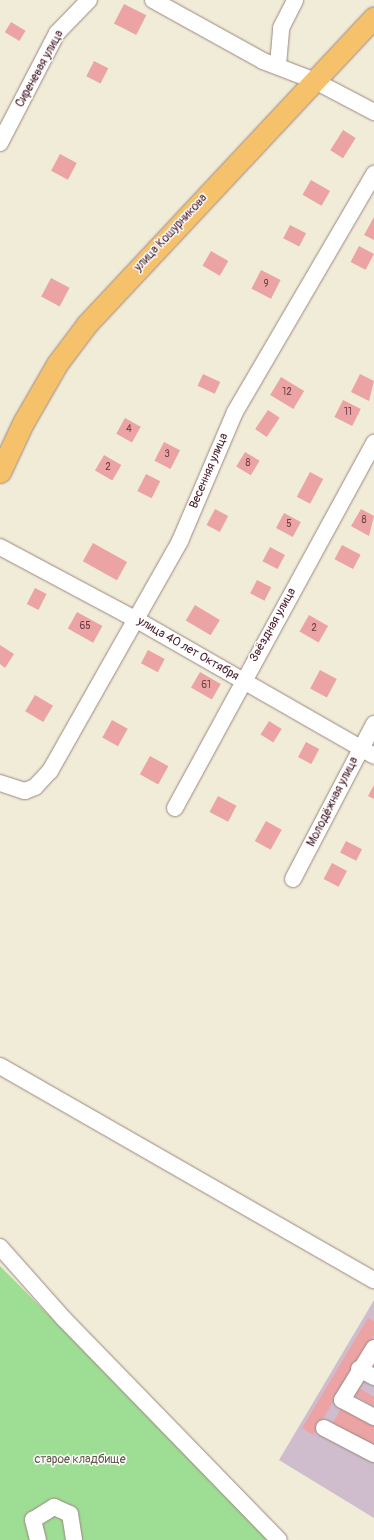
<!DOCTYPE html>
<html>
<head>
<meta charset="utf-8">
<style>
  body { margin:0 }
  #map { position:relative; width:374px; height:1540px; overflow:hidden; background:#f0ecd7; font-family:Pangolin,sans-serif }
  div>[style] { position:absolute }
  .industrial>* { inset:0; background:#cfbdce }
  .green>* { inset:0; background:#9ede94 }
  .building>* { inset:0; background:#eba4a3; transform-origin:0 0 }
  .roads { filter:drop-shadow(0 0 1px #9d8681) drop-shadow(0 0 1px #9d8681) }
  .minor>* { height:16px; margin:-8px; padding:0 8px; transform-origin:8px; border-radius:8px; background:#fff }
  .major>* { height:21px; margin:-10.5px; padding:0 10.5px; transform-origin:10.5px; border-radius:10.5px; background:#f5c16b }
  span { translate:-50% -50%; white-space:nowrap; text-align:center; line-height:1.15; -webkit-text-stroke:3px #fff; paint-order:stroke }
  .number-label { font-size:10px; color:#724049 }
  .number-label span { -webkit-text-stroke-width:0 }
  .street-label { font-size:12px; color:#4a1f2b }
  .park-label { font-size:12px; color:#63584a }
</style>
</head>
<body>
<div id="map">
  <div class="industrial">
    <i style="clip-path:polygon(374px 1300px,374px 1518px,279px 1460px)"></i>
  </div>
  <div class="green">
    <i style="clip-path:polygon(0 1266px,272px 1540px,0 1540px)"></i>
  </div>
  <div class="building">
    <i style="left:124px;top:4px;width:25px;height:22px;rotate:27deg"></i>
    <i style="left:11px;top:22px;width:17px;height:12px;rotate:31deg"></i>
    <i style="left:94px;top:61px;width:16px;height:17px;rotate:27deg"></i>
    <i style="left:343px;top:130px;width:15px;height:24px;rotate:32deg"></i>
    <i style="left:60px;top:154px;width:19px;height:19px;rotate:28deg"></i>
    <i style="left:311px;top:180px;width:22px;height:17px;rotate:30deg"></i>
    <i style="clip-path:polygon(374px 217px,374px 240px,364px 235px)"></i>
    <i style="left:290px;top:225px;width:18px;height:15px;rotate:27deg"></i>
    <i style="left:359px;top:246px;width:17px;height:18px;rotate:28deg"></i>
    <i style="left:211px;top:251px;width:20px;height:17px;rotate:30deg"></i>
    <i style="left:261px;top:270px;width:22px;height:21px;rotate:27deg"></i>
    <i style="left:51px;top:278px;width:21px;height:21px;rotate:28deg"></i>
    <i style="left:203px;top:374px;width:19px;height:13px;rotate:25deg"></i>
    <i style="clip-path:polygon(360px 374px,374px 381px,369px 401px,351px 392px)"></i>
    <i style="left:281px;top:377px;width:27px;height:21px;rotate:31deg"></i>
    <i style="left:343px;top:400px;width:20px;height:19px;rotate:27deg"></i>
    <i style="left:268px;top:410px;width:14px;height:23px;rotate:34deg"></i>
    <i style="left:125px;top:418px;width:18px;height:18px;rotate:29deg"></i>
    <i style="left:164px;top:442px;width:18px;height:21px;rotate:27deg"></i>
    <i style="left:245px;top:452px;width:17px;height:17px;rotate:31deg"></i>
    <i style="left:104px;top:455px;width:20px;height:18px;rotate:30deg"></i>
    <i style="left:310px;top:472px;width:15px;height:28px;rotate:28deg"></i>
    <i style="left:146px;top:474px;width:16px;height:19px;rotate:27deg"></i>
    <i style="left:215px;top:509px;width:15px;height:18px;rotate:28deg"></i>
    <i style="clip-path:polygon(361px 509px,374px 516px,369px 536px,351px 526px)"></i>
    <i style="left:284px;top:513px;width:19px;height:17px;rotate:28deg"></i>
    <i style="left:93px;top:543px;width:39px;height:21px;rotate:29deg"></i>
    <i style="left:342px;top:545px;width:21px;height:16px;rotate:28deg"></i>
    <i style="left:270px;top:547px;width:17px;height:16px;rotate:28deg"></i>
    <i style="left:257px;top:580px;width:16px;height:15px;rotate:27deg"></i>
    <i style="left:35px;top:588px;width:13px;height:18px;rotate:27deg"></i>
    <i style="left:195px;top:605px;width:29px;height:18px;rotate:31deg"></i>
    <i style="left:77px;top:612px;width:29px;height:19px;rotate:29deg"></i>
    <i style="left:309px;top:615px;width:22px;height:19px;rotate:30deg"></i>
    <i style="clip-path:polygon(0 645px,14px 654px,5px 668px,0 664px)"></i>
    <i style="left:148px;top:650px;width:19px;height:15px;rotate:28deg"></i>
    <i style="left:320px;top:670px;width:19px;height:21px;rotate:28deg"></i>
    <i style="left:200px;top:672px;width:24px;height:18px;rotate:30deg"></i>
    <i style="left:35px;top:695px;width:21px;height:19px;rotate:31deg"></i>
    <i style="left:112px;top:720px;width:18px;height:20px;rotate:29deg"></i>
    <i style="left:269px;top:721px;width:15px;height:16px;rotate:32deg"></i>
    <i style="left:306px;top:742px;width:15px;height:17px;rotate:28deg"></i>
    <i style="left:150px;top:756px;width:21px;height:21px;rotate:29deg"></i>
    <i style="clip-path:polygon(374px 785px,374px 799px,368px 796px)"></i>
    <i style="left:218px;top:796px;width:21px;height:18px;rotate:28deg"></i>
    <i style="left:266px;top:821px;width:18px;height:23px;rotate:29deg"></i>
    <i style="left:346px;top:841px;width:18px;height:13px;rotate:27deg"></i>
    <i style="left:332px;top:863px;width:17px;height:18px;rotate:28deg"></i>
    <i style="clip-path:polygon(368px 1318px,374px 1321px,374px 1335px,313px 1435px,302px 1428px)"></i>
    <i style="clip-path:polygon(359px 1388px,374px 1397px,374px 1406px,355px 1395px)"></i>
    <i style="clip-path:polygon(342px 1407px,374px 1424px,374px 1447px,332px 1424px)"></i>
  </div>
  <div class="roads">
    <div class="minor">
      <i style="left:153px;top:0;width:126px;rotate:29deg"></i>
      <i style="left:263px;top:61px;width:56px;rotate:21deg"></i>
      <i style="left:315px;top:81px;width:67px;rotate:27.7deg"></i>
      <i style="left:278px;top:65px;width:37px;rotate:-85deg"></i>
      <i style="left:281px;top:28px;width:31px;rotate:-63deg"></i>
      <i style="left:0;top:143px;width:124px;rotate:-62.6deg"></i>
      <i style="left:57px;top:33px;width:46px;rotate:-45.9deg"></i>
      <i style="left:0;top:547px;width:155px;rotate:28.1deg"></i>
      <i style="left:137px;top:620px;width:273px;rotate:29.8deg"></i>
      <i style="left:0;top:783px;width:26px;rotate:18deg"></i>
      <i style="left:25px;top:791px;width:11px;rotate:-22deg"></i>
      <i style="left:35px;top:787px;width:22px;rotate:-47deg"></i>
      <i style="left:50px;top:771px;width:264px;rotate:-60.5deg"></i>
      <i style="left:180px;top:541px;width:140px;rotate:-66.9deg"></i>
      <i style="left:235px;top:412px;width:276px;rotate:-59.7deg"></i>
      <i style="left:175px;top:808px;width:416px;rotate:-61.4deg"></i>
      <i style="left:293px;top:879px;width:175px;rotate:-62.4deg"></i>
      <i style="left:0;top:1066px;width:431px;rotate:29.8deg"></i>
      <i style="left:0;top:1247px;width:96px;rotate:48.4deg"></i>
      <i style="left:64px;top:1319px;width:308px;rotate:45.8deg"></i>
      <i style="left:374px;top:1348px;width:61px;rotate:121.6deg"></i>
      <i style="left:342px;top:1400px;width:36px;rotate:28deg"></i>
      <i style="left:359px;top:1369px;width:17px;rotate:28deg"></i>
      <i style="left:324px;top:1428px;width:56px;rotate:27.5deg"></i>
      <i style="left:38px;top:1540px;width:21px;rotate:-104deg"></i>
      <i style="left:33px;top:1520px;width:25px;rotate:-32deg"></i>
      <i style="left:54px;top:1507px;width:17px;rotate:24deg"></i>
      <i style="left:70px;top:1514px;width:26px;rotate:81deg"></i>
    </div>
    <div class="major">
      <i style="left:0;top:472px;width:54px;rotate:-64.9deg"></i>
      <i style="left:23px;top:423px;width:68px;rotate:-60deg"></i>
      <i style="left:57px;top:364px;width:50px;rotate:-53.1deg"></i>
      <i style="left:87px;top:324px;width:420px;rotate:-46.9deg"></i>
    </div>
  </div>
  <div class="number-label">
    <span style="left:266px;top:285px">9</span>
    <span style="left:287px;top:393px">12</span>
    <span style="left:348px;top:413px">11</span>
    <span style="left:129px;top:430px">4</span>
    <span style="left:167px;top:455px">3</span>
    <span style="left:248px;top:464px">8</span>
    <span style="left:108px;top:468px">2</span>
    <span style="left:364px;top:521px">8</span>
    <span style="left:289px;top:525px">5</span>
    <span style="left:85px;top:627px">65</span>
    <span style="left:314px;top:629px">2</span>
    <span style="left:206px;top:686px">61</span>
  </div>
  <div class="street-label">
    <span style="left:40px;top:69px;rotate:-61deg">Сиреневая улица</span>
    <span style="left:171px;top:233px;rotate:-47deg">улица Кошурникова</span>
    <span style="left:209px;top:471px;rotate:-67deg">Весенняя улица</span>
    <span style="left:273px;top:625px;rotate:-61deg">Звёздная улица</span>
    <span style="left:188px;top:649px;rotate:30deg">улица 40 лет Октября</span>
    <span style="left:333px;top:802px;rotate:-63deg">Молодёжная улица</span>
  </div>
  <div class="park-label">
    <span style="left:80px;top:1460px">старое кладбище</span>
  </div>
</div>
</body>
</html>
